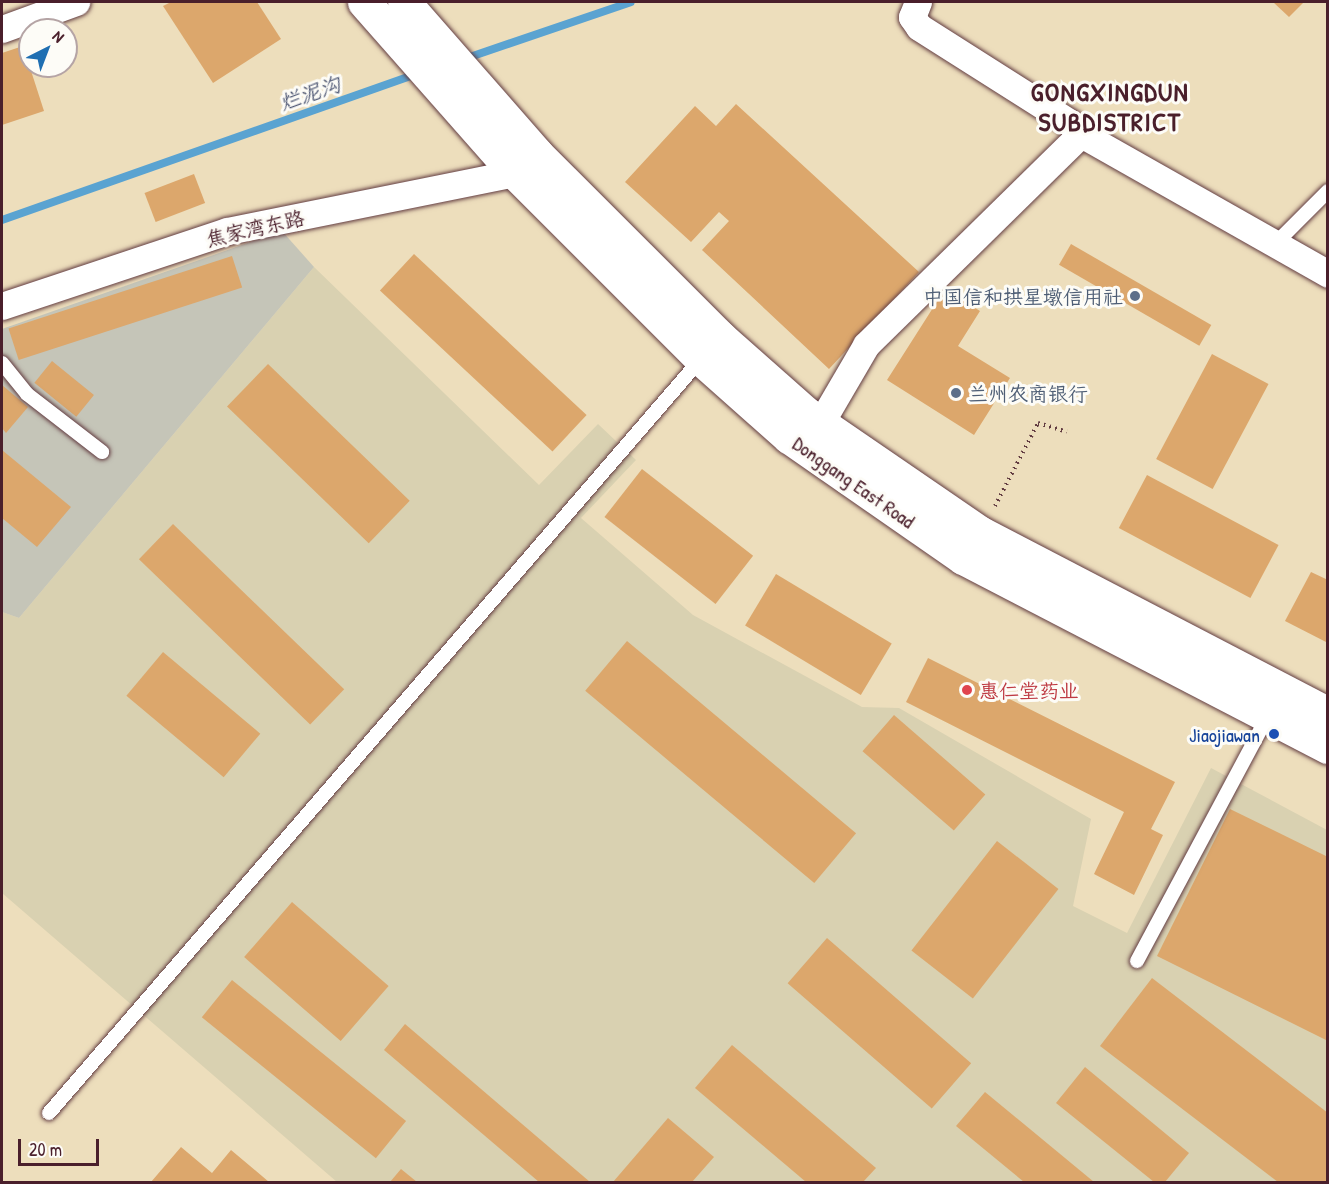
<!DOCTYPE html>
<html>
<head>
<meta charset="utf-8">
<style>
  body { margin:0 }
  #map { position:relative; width:1329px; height:1184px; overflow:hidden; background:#eddebc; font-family:"Patrick Hand","LXGW WenKai TC",sans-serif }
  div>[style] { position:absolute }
  .built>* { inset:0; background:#d9d1b1 }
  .industrial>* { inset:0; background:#c5c5b8 }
  .stream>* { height:8px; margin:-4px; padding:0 4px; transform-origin:4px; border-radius:4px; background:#5aa3d1 }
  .building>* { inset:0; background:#dca76c; transform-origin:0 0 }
  .path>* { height:4px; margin-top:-2px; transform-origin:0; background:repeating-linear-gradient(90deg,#623c41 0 1.5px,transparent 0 6px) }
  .roads { filter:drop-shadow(0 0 2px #623c41) drop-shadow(0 0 2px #623c41) }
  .service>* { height:14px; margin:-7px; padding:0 7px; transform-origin:7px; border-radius:7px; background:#fff }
  .minor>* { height:27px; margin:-13.5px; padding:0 13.5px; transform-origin:13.5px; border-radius:13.5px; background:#fff }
  .primary>* { height:33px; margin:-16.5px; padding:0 16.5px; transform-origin:16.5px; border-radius:16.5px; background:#fff }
  .dots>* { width:16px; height:16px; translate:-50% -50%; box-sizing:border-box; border:3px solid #fdfcf7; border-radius:50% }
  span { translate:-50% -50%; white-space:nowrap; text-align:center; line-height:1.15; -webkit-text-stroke:6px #fdfcf7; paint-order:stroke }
  .street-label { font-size:20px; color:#4a1f2b }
  .service-label { font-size:20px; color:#4e5e75 }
  .right { translate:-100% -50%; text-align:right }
  .left { translate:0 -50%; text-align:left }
  .health-label { font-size:20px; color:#be3a42 }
  .transit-label { font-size:20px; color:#164399 }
  .water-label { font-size:21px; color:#515a76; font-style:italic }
  .district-label { font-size:26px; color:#4a1f2b; font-weight:700; letter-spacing:1.5px }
  .frame { position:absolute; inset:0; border:3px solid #4a1f2b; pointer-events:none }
  .north { position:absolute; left:18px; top:18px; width:60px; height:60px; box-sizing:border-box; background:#fdfcf7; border:2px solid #b5a4a5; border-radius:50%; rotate:42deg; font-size:16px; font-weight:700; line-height:24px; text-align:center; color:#4a1f2b }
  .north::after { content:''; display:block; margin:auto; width:21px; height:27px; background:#1f6fb2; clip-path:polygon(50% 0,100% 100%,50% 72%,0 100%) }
  .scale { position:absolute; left:18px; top:1139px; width:81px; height:27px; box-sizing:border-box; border:3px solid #4a1f2b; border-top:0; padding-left:8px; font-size:18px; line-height:21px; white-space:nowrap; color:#4a1f2b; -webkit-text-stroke:4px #fdfcf7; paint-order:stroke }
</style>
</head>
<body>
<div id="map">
  <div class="built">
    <i style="clip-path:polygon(314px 267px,539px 485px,598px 424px,636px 460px,581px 518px,693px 615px,862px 707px,899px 708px,1091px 819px,1073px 906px,1127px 933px,1211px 768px,1327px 830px,1327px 1182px,337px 1182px,2px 893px,2px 612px,19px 618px)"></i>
  </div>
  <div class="industrial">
    <i style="clip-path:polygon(282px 231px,314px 267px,19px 618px,2px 612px,2px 329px)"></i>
  </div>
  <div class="stream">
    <i style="left:464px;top:59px;width:176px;rotate:-18.8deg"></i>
    <i style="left:2px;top:220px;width:440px;rotate:-19.4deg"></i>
  </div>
  <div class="building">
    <i style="clip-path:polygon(171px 2px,257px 2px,281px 39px,213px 83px,163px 6px)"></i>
    <i style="clip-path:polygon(1273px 2px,1304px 2px,1289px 17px)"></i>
    <i style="clip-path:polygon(23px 46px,44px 111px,2px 125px,2px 53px)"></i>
    <i style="clip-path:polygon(736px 104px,919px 272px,829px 369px,702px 250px,729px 221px,719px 212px,691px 242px,625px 182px,695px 106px,716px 126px)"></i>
    <i style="left:194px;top:174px;width:31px;height:53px;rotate:69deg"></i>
    <i style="left:1071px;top:244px;width:162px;height:24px;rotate:30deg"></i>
    <i style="left:414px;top:254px;width:236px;height:50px;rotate:43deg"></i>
    <i style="left:232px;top:256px;width:33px;height:235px;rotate:72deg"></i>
    <i style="clip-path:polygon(945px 289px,980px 311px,958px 346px,1010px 378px,974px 435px,887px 380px)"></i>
    <i style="left:1212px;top:354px;width:64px;height:119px;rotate:28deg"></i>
    <i style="left:52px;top:361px;width:54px;height:28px;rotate:39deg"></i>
    <i style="left:268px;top:364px;width:197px;height:59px;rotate:44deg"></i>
    <i style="clip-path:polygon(2px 385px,28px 407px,6px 433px,2px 428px)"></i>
    <i style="clip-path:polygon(2px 450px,71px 507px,37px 547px,2px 518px)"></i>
    <i style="left:642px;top:469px;width:141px;height:61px;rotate:38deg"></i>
    <i style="left:1147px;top:475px;width:149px;height:60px;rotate:28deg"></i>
    <i style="left:173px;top:524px;width:238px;height:49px;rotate:44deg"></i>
    <i style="clip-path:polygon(1311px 572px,1328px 580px,1328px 643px,1285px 621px)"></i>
    <i style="left:776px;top:574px;width:135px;height:60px;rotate:31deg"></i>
    <i style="left:627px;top:641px;width:299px;height:65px;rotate:40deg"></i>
    <i style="left:163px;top:652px;width:127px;height:57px;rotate:40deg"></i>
    <i style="clip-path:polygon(928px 658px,1175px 782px,1151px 829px,1163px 835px,1134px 895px,1094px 874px,1124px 812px,906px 702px)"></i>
    <i style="left:894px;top:715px;width:121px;height:48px;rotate:41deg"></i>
    <i style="clip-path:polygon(1230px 809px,1328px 857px,1328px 1041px,1157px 956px)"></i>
    <i style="left:997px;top:841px;width:78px;height:139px;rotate:38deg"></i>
    <i style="left:292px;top:902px;width:128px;height:73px;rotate:41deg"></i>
    <i style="left:827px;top:938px;width:191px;height:60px;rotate:41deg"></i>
    <i style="clip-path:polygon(1152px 978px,1328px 1113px,1328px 1182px,1278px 1182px,1100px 1046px)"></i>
    <i style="left:232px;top:980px;width:224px;height:48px;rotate:39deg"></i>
    <i style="clip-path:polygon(405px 1024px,590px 1182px,539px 1182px,384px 1050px)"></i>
    <i style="clip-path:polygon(732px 1045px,876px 1168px,863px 1182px,806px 1182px,695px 1088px)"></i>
    <i style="clip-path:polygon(1085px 1067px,1189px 1153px,1165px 1182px,1154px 1182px,1056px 1103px)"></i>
    <i style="clip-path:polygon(985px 1092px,1094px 1182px,1024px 1182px,956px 1126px)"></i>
    <i style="clip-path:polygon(668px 1118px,714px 1157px,692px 1182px,613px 1182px)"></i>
    <i style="clip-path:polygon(181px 1147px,212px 1173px,231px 1150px,269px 1182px,151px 1182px)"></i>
    <i style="clip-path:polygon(401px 1169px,417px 1182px,390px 1182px)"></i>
  </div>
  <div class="path">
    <i style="left:995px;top:506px;width:93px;rotate:-62.6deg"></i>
    <i style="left:1038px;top:423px;width:30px;rotate:17deg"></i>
  </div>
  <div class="roads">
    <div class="service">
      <i style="left:1275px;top:244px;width:75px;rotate:-45deg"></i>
      <i style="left:2px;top:363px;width:40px;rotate:51deg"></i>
      <i style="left:27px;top:394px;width:95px;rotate:37.7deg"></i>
      <i style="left:1137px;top:961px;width:278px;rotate:-61.9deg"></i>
      <i style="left:49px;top:1113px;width:997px;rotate:-49.15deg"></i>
    </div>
    <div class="minor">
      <i style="left:918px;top:2px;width:16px;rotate:112deg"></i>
      <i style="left:912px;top:17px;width:12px;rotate:55deg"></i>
      <i style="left:919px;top:27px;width:179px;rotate:32.4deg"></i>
      <i style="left:1070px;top:123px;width:16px;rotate:45deg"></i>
      <i style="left:1081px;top:134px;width:284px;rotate:29.5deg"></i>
      <i style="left:2px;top:29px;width:79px;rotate:-20deg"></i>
      <i style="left:2px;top:306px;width:237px;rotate:-18.4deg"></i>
      <i style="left:227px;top:231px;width:294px;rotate:-11.4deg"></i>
      <i style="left:810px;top:441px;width:111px;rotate:-59.7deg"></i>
      <i style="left:866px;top:345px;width:301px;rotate:-44.5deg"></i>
    </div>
    <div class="primary">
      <i style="left:364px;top:2px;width:228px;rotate:48.6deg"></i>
      <i style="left:515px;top:173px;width:263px;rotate:45deg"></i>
      <i style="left:701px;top:359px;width:118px;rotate:41.6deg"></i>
      <i style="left:789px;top:437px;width:212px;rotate:34.8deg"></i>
      <i style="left:963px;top:558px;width:411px;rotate:27.4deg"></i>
      <i style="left:404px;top:2px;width:201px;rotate:48.8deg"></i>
      <i style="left:536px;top:153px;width:260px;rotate:45deg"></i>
      <i style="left:720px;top:337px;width:116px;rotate:41.5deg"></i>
      <i style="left:807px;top:414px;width:211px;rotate:34.4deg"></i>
      <i style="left:981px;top:533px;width:391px;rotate:27.5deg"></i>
    </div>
  </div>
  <div class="dots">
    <i style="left:1135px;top:296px;background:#5c6f8a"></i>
    <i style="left:956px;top:393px;background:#5c6f8a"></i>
    <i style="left:967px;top:690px;background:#e0444e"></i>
    <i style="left:1274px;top:734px;background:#1a4fb4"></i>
  </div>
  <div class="street-label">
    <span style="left:255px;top:228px;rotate:-13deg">焦家湾东路</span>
    <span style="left:854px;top:482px;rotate:35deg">Donggang East Road</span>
  </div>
  <div class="service-label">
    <span class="right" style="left:1123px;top:296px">中国信和拱星墩信用社</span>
    <span class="left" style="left:968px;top:393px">兰州农商银行</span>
  </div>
  <div class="health-label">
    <span class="left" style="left:979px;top:690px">惠仁堂药业</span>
  </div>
  <div class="transit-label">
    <span class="right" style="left:1260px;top:734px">Jiaojiawan</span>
  </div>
  <div class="water-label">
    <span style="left:310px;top:94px;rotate:-19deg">烂泥沟</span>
  </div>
  <div class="district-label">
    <span style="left:1110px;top:107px">GONGXINGDUN<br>SUBDISTRICT</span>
  </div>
  <div class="frame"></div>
  <div class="north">N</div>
  <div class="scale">20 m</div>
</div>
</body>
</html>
